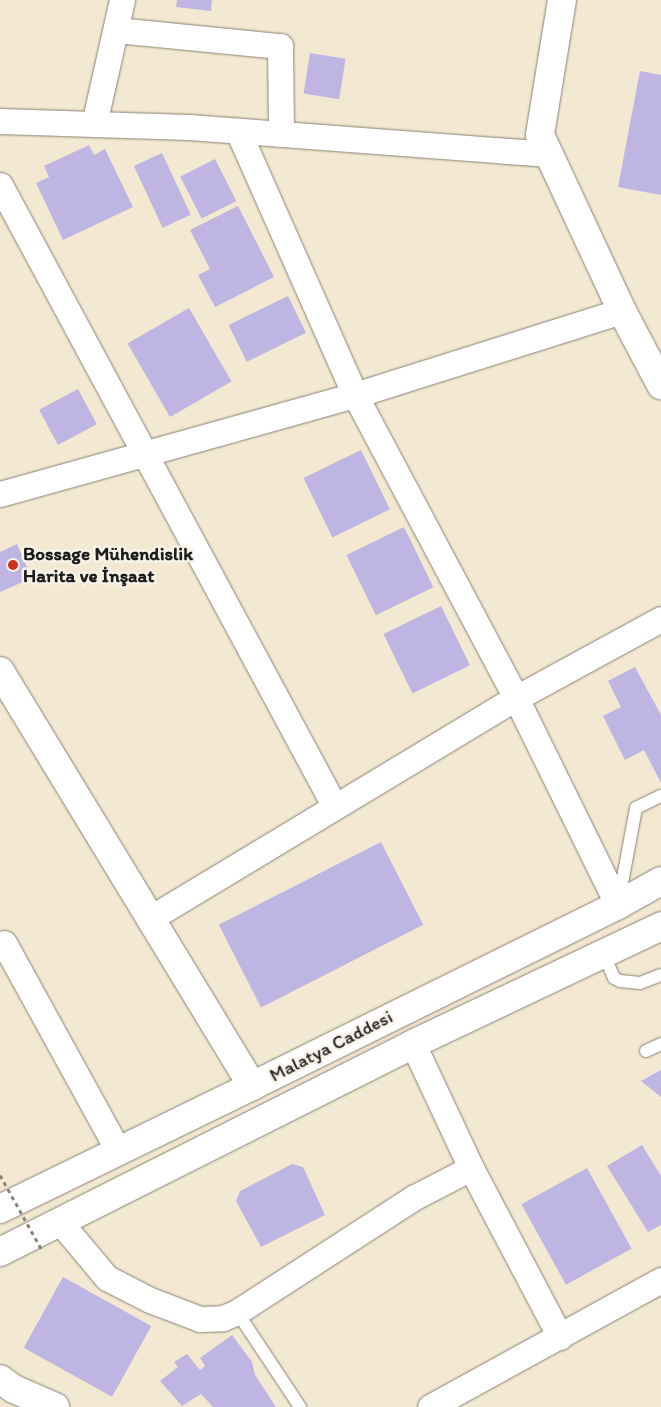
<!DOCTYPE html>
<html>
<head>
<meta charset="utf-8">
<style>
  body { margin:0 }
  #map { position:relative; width:661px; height:1407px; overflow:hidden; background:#f3e8d1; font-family:Itim,sans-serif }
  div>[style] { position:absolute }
  .building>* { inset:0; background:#beb5e3; transform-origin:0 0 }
  .roads { filter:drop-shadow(0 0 1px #888276) drop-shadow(0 0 1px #888276) }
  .service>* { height:12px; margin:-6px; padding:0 6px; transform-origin:6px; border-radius:6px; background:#fff }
  .minor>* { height:25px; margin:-12.5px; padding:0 12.5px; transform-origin:12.5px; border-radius:12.5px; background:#fff }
  .tertiary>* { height:28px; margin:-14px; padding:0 14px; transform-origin:14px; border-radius:14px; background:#fff }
  .secondary>* { height:28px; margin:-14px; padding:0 14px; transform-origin:14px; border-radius:14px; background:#fff }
  .trunk>* { height:28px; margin:-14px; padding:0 14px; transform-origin:14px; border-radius:14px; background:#fff }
  .path-bridge>* { height:3px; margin-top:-1.5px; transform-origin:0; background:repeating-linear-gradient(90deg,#888276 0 4px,transparent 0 8px) }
  .dots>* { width:14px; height:14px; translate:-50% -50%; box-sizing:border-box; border:2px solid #f7f3e8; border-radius:50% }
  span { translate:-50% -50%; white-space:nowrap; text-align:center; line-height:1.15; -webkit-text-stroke:5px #f7f3e8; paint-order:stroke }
  .poi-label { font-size:19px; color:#1c1c1c; font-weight:700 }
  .left { translate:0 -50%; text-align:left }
  .street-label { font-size:19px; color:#1c1c1c }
</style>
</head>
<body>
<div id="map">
  <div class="building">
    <i style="clip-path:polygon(177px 0,212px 0,211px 11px,176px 7px)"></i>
    <i style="left:310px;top:53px;width:36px;height:41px;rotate:9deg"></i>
    <i style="clip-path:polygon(640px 71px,661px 75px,661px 195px,618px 187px)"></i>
    <i style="clip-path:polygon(89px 145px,94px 155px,105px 149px,133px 207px,63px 240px,36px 183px,49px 177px,44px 166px)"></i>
    <i style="left:162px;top:153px;width:68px;height:31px;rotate:65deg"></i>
    <i style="left:215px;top:159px;width:47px;height:39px;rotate:63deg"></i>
    <i style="clip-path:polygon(238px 206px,274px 277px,215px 307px,198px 275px,210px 269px,190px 230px)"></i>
    <i style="left:288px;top:296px;width:41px;height:66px;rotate:64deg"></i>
    <i style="left:189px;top:308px;width:85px;height:71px;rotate:60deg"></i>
    <i style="left:78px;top:389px;width:40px;height:44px;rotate:62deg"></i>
    <i style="left:361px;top:450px;width:66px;height:64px;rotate:64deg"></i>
    <i style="left:404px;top:527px;width:67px;height:64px;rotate:64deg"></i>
    <i style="clip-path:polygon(17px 544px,32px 578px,0 592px,0 552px)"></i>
    <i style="left:441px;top:606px;width:66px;height:64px;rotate:64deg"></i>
    <i style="clip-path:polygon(635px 667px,661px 715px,661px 783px,644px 750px,625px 760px,603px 716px,621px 707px,608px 681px)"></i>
    <i style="left:381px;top:842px;width:93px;height:182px;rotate:63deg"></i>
    <i style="clip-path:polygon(661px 1070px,661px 1097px,641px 1081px)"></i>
    <i style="clip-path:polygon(642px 1145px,661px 1176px,661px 1225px,648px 1232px,607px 1166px)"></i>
    <i style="clip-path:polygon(292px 1164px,303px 1167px,325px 1215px,261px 1247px,236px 1201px,240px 1191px)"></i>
    <i style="left:587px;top:1168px;width:92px;height:75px;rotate:61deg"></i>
    <i style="left:63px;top:1277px;width:101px;height:81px;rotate:29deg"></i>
    <i style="clip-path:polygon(232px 1335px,252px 1362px,255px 1375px,276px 1407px,213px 1407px,201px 1394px,182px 1406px,160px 1381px,178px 1367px,174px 1362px,187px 1354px,200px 1370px,205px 1366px,200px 1358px)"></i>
  </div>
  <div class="roads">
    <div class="service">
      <i style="left:619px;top:899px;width:93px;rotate:-79.4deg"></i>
      <i style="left:636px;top:808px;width:28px;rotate:-26deg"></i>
      <i style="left:603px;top:953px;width:27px;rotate:66deg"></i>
      <i style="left:614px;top:978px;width:7px;rotate:27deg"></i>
      <i style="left:620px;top:981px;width:20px;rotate:6deg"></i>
      <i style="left:640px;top:983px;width:22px;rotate:-21deg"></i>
      <i style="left:646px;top:1051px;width:17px;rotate:-25deg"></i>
      <i style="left:237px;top:1312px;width:114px;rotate:56.4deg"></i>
    </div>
    <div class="minor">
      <i style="left:116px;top:30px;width:165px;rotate:5.6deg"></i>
      <i style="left:280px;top:46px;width:88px;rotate:89.3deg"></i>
      <i style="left:0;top:121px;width:189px;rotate:1.8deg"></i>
      <i style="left:189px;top:127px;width:361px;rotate:4.3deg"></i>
      <i style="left:94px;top:124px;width:127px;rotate:-77.3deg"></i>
      <i style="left:238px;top:131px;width:289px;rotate:66.1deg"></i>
      <i style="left:355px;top:395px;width:343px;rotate:62deg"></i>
      <i style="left:516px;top:698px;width:231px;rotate:63.8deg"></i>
      <i style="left:0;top:185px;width:706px;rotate:61.69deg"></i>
      <i style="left:0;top:494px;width:369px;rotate:-15.6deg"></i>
      <i style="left:355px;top:395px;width:280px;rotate:-17.5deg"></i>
      <i style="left:149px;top:919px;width:428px;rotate:-31.1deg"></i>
      <i style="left:516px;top:698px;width:165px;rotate:-28.6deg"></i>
      <i style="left:4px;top:943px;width:236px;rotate:61.2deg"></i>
      <i style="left:413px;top:1044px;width:137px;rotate:64.9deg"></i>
      <i style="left:471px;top:1168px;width:191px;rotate:62.2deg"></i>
      <i style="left:60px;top:1222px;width:73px;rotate:50deg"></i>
      <i style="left:107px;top:1278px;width:48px;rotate:27.1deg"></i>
      <i style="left:150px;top:1300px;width:53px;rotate:20.8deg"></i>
      <i style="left:200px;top:1319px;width:23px;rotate:-2deg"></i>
      <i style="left:223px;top:1318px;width:15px;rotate:-23deg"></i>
      <i style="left:237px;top:1312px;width:212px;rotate:-32.9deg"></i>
      <i style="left:415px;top:1197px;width:63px;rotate:-27.4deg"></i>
      <i style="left:430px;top:1407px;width:264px;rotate:-28.8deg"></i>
    </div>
    <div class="tertiary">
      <i style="left:562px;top:0;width:137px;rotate:99.3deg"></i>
      <i style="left:540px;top:135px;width:194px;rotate:65deg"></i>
      <i style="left:622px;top:311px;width:84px;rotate:62.2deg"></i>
      <i style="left:0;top:671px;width:486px;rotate:58.7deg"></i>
    </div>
    <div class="secondary">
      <i style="left:0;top:1379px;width:17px;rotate:36deg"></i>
      <i style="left:14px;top:1389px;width:45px;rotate:23.7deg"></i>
    </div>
    <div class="trunk">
      <i style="left:0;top:1209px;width:280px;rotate:-26deg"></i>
      <i style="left:252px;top:1086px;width:408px;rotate:-26.3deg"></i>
      <i style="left:618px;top:905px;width:49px;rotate:-29.2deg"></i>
      <i style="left:0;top:1252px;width:462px;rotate:-26.7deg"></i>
      <i style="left:413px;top:1044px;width:275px;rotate:-25.4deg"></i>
    </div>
  </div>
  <div class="path-bridge">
    <i style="left:0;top:1175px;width:86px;rotate:60.8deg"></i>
  </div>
  <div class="dots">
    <i style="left:13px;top:565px;background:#c8321e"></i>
  </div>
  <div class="poi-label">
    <span class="left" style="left:23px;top:565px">Bossage Mühendislik<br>Harita ve İnşaat</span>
  </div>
  <div class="street-label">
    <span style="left:331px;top:1046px;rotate:-27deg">Malatya Caddesi</span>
  </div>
</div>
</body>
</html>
